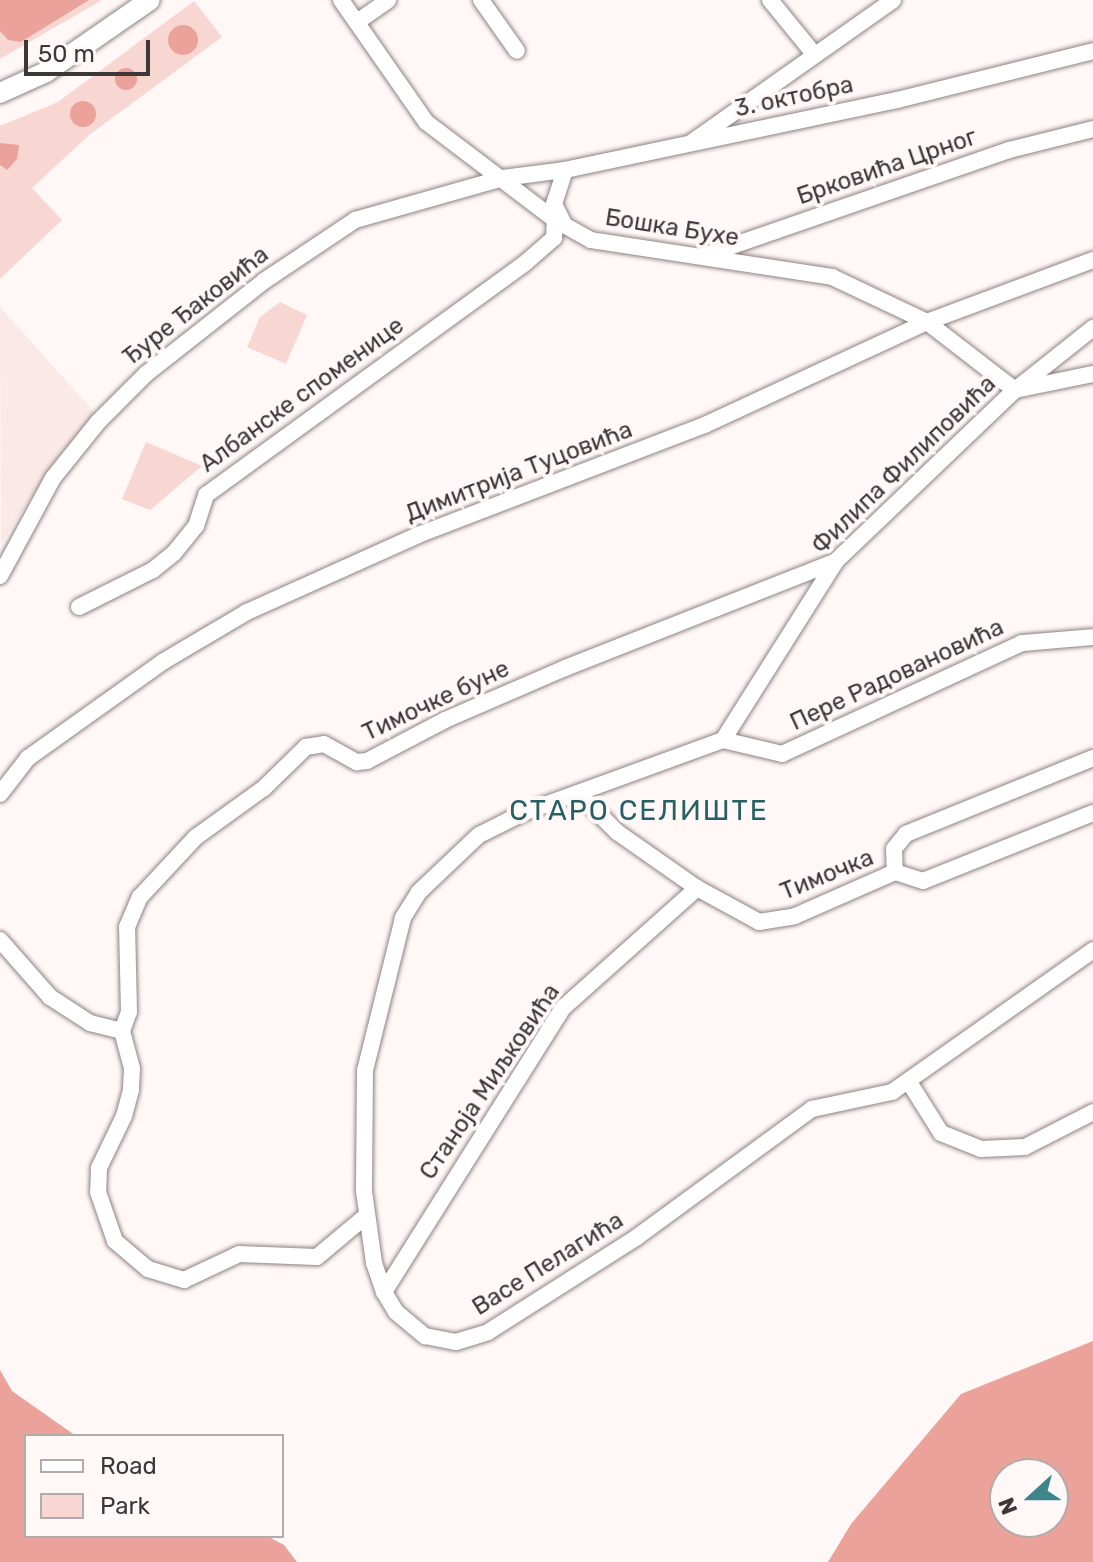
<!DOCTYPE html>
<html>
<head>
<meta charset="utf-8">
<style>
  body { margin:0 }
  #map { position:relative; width:1093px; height:1562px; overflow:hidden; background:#fff8f7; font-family:Rubik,sans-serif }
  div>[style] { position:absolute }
  .built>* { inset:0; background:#fae9e7 }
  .green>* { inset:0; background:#f8d6d2 }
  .forest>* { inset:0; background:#eaa29a }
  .round { border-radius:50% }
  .roads { filter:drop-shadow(0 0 2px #8d8281) drop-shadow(0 0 2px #8d8281) }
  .minor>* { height:16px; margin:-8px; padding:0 8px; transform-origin:8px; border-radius:8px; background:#fff }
  .tertiary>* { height:20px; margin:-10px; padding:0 10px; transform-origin:10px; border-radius:10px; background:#fff }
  span { translate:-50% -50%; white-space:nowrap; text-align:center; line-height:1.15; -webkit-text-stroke:8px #fff8f7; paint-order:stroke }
  .street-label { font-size:24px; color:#3d3838 }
  .quarter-label { font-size:28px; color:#266064; letter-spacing:2px }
  .legend { position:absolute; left:24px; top:1434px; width:260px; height:104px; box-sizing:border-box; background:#fff8f7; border:2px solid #b1abab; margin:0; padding:10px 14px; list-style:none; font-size:24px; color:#3d3838 }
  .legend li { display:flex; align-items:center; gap:16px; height:40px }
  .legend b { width:40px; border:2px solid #b1abab }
  .north { position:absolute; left:989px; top:1458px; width:80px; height:80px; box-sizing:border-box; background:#fff8f7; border:2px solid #b1abab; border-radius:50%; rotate:249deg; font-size:22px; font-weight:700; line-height:32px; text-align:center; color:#3d3838 }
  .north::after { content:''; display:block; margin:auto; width:28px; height:36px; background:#3e868b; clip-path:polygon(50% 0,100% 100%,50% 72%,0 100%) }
  .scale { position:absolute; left:24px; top:40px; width:126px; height:36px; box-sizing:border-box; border:4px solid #3d3838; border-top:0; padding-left:10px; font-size:24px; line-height:28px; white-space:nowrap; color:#3d3838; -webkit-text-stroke:6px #fff8f7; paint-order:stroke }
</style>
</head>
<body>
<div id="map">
  <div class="built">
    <i style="clip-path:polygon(0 307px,96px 414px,50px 468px,1px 544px)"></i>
  </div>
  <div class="green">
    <i style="clip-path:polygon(0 0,102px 0,0 59px)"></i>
    <i style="clip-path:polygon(194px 1px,222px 37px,89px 135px,32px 188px,62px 220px,0 279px,0 126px,58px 102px)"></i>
    <i style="clip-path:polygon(280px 302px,307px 315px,286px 364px,247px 347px,260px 317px)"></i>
    <i style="clip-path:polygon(146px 442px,202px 466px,150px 510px,122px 499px)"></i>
  </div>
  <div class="forest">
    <i style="clip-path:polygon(0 0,89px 0,21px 42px,8px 40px,0 31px)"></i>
    <i class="round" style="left:168px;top:25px;width:30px;height:30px"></i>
    <i class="round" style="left:115px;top:68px;width:22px;height:22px"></i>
    <i class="round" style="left:70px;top:101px;width:26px;height:26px"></i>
    <i style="clip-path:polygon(0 143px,19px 145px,17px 159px,7px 170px,0 165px)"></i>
    <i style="clip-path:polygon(evenodd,1093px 1341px,1093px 1562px,828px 1562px,851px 1524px,961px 1394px,1093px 1341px,1005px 1474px,1053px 1474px,1053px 1522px,1005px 1522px,1005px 1474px)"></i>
    <i style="clip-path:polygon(0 1370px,12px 1391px,76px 1436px,26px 1436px,26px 1536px,267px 1536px,284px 1545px,297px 1562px,0 1562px)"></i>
  </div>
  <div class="roads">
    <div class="minor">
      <i style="left:341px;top:0;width:149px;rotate:55.1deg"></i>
      <i style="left:426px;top:122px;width:162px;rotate:37.2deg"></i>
      <i style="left:555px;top:220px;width:41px;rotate:29.1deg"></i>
      <i style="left:591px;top:240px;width:244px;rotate:8.7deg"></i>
      <i style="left:832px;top:277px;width:105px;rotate:25.3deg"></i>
      <i style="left:927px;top:322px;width:111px;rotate:37.7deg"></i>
      <i style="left:1015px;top:390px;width:80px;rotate:-11.6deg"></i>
      <i style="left:481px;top:0;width:62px;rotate:54.8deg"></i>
      <i style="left:770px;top:0;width:70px;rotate:50.8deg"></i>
      <i style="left:357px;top:22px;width:38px;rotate:-35deg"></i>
      <i style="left:692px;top:142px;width:246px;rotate:-35.2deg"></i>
      <i style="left:563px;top:222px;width:20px;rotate:-117deg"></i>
      <i style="left:554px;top:204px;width:36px;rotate:-72deg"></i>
      <i style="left:703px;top:256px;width:324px;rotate:-19.1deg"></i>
      <i style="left:1009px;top:150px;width:87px;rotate:-14deg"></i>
      <i style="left:0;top:576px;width:111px;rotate:-61.6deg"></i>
      <i style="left:53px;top:478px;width:72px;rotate:-51.2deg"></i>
      <i style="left:98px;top:422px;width:68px;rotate:-45deg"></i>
      <i style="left:146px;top:374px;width:150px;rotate:-38.2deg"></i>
      <i style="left:264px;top:281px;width:110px;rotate:-33.8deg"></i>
      <i style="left:355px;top:220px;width:154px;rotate:-15.8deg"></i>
      <i style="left:503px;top:178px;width:63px;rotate:-7.4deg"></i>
      <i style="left:565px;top:170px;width:339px;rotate:-11.9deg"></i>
      <i style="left:897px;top:100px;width:202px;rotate:-14deg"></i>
      <i style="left:79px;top:607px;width:83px;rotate:-26.6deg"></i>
      <i style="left:153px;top:570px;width:27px;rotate:-39deg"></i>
      <i style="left:174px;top:553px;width:35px;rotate:-51deg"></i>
      <i style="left:196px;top:526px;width:33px;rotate:-72deg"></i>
      <i style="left:206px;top:495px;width:393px;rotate:-36deg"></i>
      <i style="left:524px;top:264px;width:40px;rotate:-41deg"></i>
      <i style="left:554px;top:238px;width:18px;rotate:-87deg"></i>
      <i style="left:723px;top:740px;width:211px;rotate:160deg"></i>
      <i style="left:525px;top:812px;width:51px;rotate:153.4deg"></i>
      <i style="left:479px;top:835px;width:83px;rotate:136.5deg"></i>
      <i style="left:419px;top:892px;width:31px;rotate:122deg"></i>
      <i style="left:403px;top:918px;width:157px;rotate:104deg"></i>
      <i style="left:365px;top:1070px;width:121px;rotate:90.5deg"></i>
      <i style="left:364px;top:1191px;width:73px;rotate:82.1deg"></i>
      <i style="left:374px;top:1263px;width:31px;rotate:71deg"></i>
      <i style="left:384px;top:1292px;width:23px;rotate:59deg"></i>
      <i style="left:396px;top:1312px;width:38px;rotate:40deg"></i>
      <i style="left:425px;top:1336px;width:32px;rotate:11deg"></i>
      <i style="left:456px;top:1342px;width:34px;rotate:-17deg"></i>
      <i style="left:488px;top:1332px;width:177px;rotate:-32.5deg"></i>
      <i style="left:637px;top:1237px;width:217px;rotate:-36.2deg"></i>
      <i style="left:812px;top:1109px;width:82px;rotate:-12deg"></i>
      <i style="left:892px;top:1092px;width:246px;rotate:-35.2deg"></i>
      <i style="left:723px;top:740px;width:212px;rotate:-57.7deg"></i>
      <i style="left:836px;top:561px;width:248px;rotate:-43.7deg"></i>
      <i style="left:1015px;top:390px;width:100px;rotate:-38.5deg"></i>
      <i style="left:723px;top:740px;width:61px;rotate:13.3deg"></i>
      <i style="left:782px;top:754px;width:264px;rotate:-24.8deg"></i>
      <i style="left:1022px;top:643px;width:71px;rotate:-4.8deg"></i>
      <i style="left:1093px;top:758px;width:202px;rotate:157.9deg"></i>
      <i style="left:906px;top:834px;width:19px;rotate:129deg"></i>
      <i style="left:894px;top:849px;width:23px;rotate:88deg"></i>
      <i style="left:895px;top:872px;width:29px;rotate:18deg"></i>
      <i style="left:923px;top:881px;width:183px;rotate:-21.8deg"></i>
      <i style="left:0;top:794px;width:46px;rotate:-52.1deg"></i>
      <i style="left:28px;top:758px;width:167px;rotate:-35.5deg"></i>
      <i style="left:164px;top:661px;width:96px;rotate:-30.6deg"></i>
      <i style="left:247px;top:612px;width:188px;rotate:-24.2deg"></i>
      <i style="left:418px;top:535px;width:307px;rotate:-21deg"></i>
      <i style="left:705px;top:425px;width:245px;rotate:-24.9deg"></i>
      <i style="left:927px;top:322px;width:177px;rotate:-20.5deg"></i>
      <i style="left:579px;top:794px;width:54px;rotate:45deg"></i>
      <i style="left:617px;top:832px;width:98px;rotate:35deg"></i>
      <i style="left:697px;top:888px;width:71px;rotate:28.7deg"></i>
      <i style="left:759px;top:922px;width:36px;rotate:-9deg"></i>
      <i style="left:795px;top:916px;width:109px;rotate:-23.7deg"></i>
      <i style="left:0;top:940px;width:76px;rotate:48.7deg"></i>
      <i style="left:50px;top:997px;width:48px;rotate:33deg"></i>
      <i style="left:90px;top:1023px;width:33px;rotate:14deg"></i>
      <i style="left:122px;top:1031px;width:39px;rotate:75deg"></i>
      <i style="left:132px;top:1069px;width:21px;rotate:93deg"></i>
      <i style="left:131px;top:1090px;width:27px;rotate:105deg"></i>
      <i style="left:124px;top:1116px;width:58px;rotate:115.7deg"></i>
      <i style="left:99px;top:1168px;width:24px;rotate:92deg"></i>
      <i style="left:98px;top:1192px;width:52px;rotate:70.9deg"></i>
      <i style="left:115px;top:1241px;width:43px;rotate:40.3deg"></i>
      <i style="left:148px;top:1269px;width:38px;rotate:17deg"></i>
      <i style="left:184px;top:1280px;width:61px;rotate:-25.3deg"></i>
      <i style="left:239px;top:1254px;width:78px;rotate:2.2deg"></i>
      <i style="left:317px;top:1257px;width:64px;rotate:-39.9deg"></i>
      <i style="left:122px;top:1031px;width:20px;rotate:-70deg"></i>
      <i style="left:129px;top:1012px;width:85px;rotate:-91.3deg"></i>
      <i style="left:127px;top:927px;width:33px;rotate:-67deg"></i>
      <i style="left:140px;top:897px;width:82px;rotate:-47deg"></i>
      <i style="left:196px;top:837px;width:84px;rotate:-35.8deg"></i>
      <i style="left:264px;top:788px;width:59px;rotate:-44.3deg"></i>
      <i style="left:306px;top:747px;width:18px;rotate:-9deg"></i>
      <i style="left:324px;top:744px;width:38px;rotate:29deg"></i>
      <i style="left:357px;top:762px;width:10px;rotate:-6deg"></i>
      <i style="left:367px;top:761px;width:88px;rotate:-27.7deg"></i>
      <i style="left:445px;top:720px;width:131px;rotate:-23.4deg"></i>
      <i style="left:565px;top:668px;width:291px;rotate:-21.5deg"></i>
      <i style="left:909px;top:1082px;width:60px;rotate:57.9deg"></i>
      <i style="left:941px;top:1133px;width:43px;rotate:21.8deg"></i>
      <i style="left:981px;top:1149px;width:44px;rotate:-2.6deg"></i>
      <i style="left:1025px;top:1147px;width:76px;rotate:-27.2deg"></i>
      <i style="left:384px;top:1292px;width:336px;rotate:-57.8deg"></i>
      <i style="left:563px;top:1008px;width:180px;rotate:-41.8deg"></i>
    </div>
    <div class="tertiary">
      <i style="left:0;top:93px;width:51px;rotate:-24.5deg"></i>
      <i style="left:46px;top:72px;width:126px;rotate:-34.7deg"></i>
    </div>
  </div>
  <div class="street-label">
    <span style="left:794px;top:97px;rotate:-12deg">3. октобра</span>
    <span style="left:887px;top:167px;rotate:-19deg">Брковића Црног</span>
    <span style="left:672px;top:228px;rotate:9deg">Бошка Бухе</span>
    <span style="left:196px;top:306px;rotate:-38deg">Ђуре Ђаковића</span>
    <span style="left:302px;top:395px;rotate:-36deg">Албанске споменице</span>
    <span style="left:904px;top:465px;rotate:-44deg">Филипа Филиповића</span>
    <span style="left:519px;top:472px;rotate:-21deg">Димитрија Туцовића</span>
    <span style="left:897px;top:675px;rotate:-25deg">Пере Радовановића</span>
    <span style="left:436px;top:701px;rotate:-25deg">Тимочке буне</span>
    <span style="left:827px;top:875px;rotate:-22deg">Тимочка</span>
    <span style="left:490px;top:1082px;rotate:-56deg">Станоја Миљковића</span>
    <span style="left:548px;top:1264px;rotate:-32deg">Васе Пелагића</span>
  </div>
  <div class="quarter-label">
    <span style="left:639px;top:811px">СТАРО СЕЛИШТЕ</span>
  </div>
  <ul class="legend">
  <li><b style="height:10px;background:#fff"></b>Road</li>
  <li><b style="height:22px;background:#f8d6d2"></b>Park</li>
  </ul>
  <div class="north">N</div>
  <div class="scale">50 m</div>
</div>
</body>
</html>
